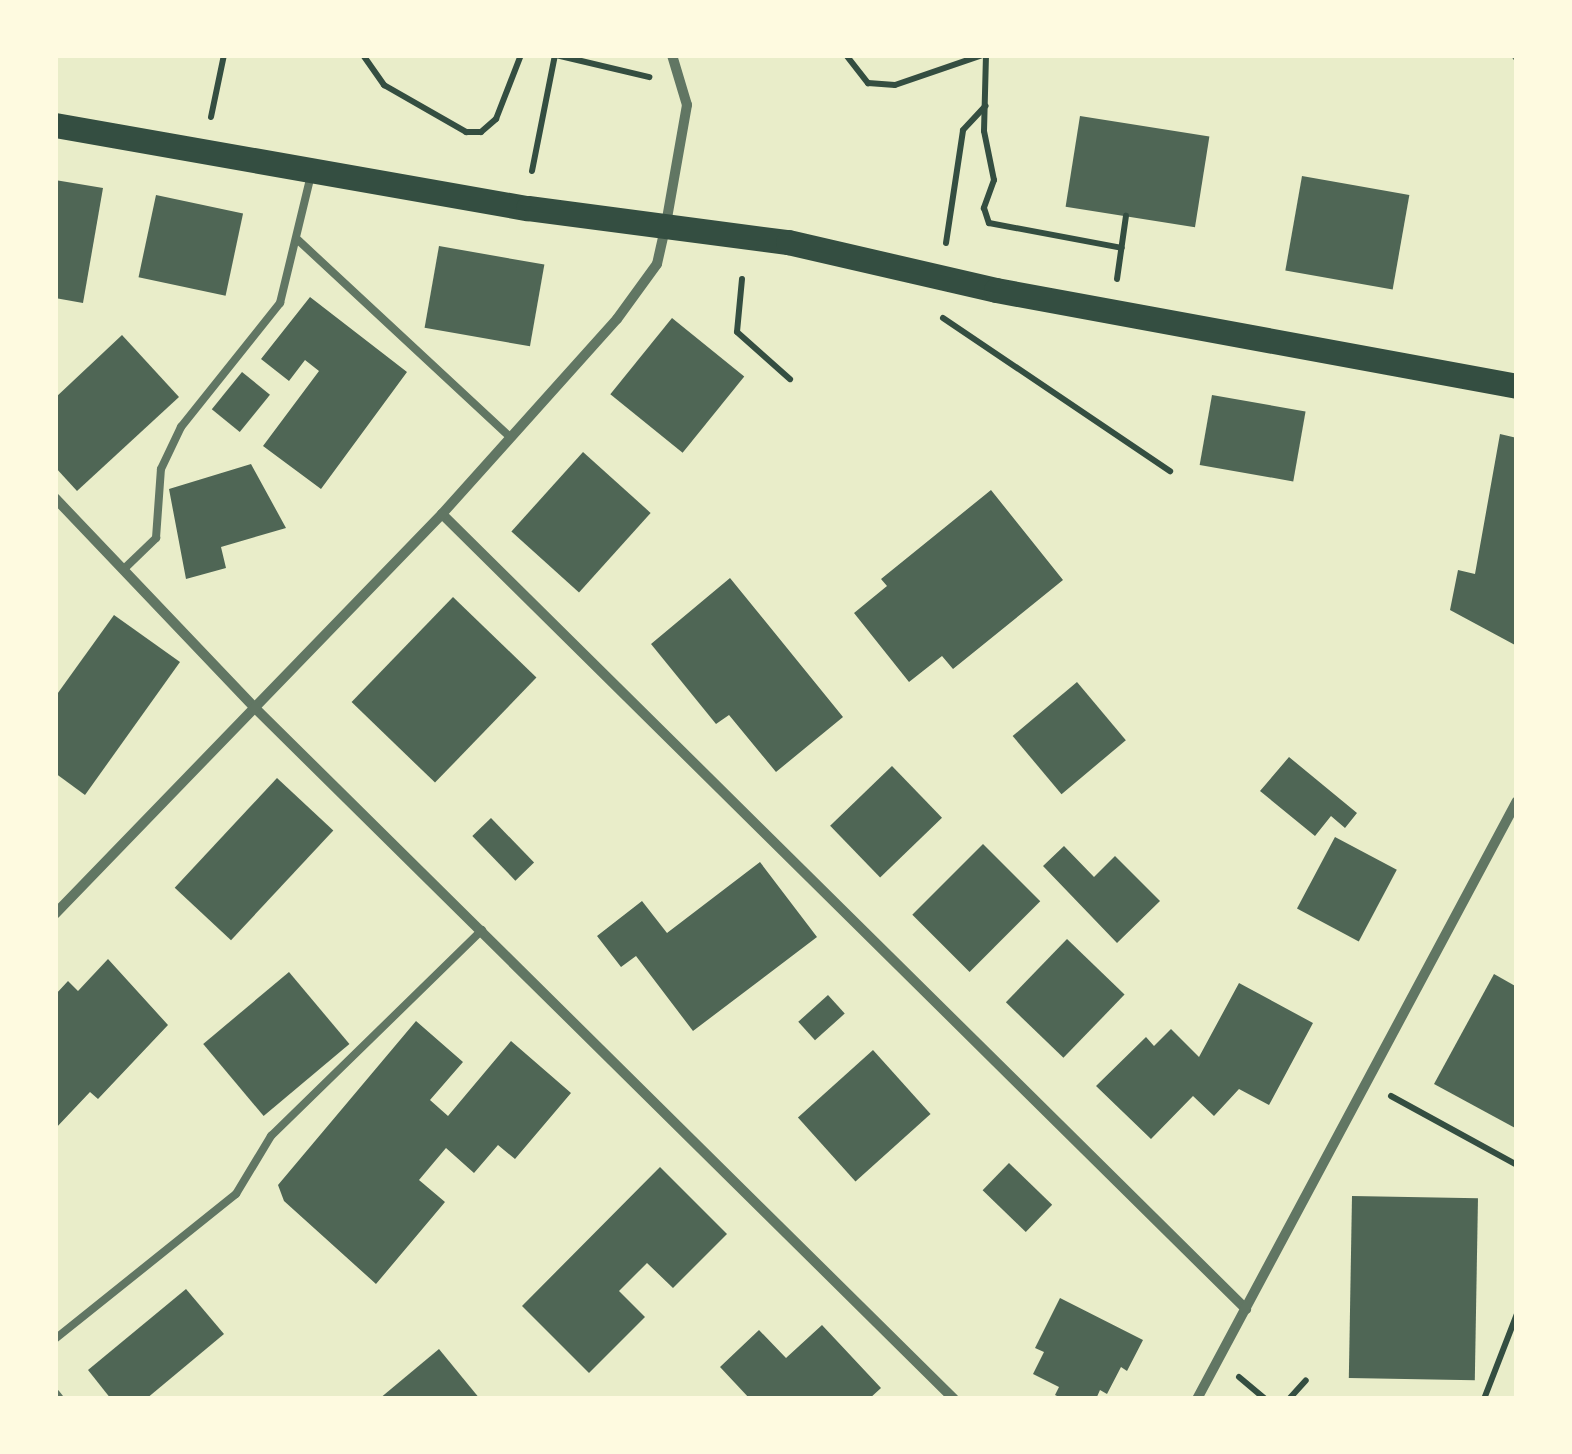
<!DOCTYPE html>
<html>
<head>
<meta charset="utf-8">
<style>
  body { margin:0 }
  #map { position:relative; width:1572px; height:1454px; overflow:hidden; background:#e9edc9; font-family:"Open Sans",sans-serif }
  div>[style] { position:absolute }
  .building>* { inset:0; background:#4f6655; transform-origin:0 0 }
  .path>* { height:6px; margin:-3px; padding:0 3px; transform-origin:3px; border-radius:3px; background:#344e41 }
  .service>* { height:8px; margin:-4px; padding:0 4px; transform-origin:4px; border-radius:4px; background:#617663 }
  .minor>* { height:10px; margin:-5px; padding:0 5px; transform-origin:5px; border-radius:5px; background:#617663 }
  .primary>* { height:25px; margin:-12.5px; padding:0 12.5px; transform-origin:12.5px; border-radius:12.5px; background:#344e41 }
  span { translate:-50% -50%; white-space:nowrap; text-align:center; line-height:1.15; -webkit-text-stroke:9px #fefae0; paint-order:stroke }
  .frame { position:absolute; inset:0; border:58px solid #fefae0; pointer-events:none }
</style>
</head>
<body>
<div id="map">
  <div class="building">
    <i style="left:1080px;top:116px;width:131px;height:92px;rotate:9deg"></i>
    <i style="left:1302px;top:176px;width:109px;height:96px;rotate:10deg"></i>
    <i style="clip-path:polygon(55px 180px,103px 188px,83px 303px,55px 298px)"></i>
    <i style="left:156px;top:195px;width:89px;height:84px;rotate:12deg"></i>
    <i style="left:439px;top:246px;width:107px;height:83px;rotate:10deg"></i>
    <i style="clip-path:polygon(310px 297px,407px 372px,321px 489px,263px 446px,319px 371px,305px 360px,289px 381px,261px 359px)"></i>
    <i style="left:672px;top:318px;width:93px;height:98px;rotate:39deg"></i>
    <i style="clip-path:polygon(122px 335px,179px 397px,77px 491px,55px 467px,55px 398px)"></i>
    <i style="left:242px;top:372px;width:36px;height:48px;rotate:39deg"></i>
    <i style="left:1212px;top:395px;width:95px;height:71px;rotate:10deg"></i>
    <i style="clip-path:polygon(1500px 434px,1517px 438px,1515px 645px,1450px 610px,1458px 570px,1475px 574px)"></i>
    <i style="left:583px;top:452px;width:91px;height:107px;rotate:42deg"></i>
    <i style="clip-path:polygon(251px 464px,286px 528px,221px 547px,226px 568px,186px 579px,169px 489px)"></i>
    <i style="clip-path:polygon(991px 490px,1063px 580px,953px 669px,942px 656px,909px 682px,854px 613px,887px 586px,881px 579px)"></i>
    <i style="clip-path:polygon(730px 578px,843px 717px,776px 772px,729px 715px,716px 724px,651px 644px)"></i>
    <i style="left:453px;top:597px;width:116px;height:146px;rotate:44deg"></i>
    <i style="clip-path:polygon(114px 615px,180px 662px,85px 795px,55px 773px,55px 697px)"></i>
    <i style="left:1077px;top:682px;width:76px;height:84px;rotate:50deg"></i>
    <i style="clip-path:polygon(1289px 757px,1357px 813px,1345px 828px,1331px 816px,1315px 836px,1260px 791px)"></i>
    <i style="left:892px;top:766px;width:72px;height:86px;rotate:46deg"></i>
    <i style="left:277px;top:778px;width:77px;height:150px;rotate:43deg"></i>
    <i style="left:491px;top:818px;width:62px;height:26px;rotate:46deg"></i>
    <i style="left:1335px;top:837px;width:70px;height:81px;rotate:28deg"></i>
    <i style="left:983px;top:844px;width:81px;height:100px;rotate:45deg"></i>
    <i style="clip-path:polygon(1064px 846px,1094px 877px,1115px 856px,1160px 901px,1117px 943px,1043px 866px)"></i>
    <i style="clip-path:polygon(760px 862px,817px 937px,693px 1031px,636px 956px,621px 967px,597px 936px,642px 901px,667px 933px)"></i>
    <i style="left:1067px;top:939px;width:80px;height:88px;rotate:44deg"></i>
    <i style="clip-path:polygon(108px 959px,168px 1025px,98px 1099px,90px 1092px,55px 1129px,55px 995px,68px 981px,78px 991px)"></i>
    <i style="left:289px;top:972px;width:94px;height:112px;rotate:50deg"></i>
    <i style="clip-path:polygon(1494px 974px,1517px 987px,1517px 1129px,1434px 1084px)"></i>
    <i style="clip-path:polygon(1239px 983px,1313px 1023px,1269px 1105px,1239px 1089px,1214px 1116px,1193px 1096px,1151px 1139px,1096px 1086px,1146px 1037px,1154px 1046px,1171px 1029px,1199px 1057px)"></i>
    <i style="left:828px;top:995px;width:25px;height:40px;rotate:48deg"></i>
    <i style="clip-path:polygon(416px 1021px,463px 1062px,430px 1100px,448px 1116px,511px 1041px,571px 1093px,515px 1159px,498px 1145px,474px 1173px,446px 1148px,419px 1180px,445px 1202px,376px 1284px,284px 1201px,278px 1185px)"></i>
    <i style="left:873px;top:1050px;width:86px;height:101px;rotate:48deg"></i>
    <i style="left:1009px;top:1163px;width:60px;height:38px;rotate:44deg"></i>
    <i style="clip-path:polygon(660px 1167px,727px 1234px,673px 1288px,647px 1263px,619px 1291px,645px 1317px,589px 1373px,522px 1306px)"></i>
    <i style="left:1352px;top:1196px;width:126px;height:182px;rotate:1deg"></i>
    <i style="clip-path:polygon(186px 1289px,224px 1334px,146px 1399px,111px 1399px,88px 1370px)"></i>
    <i style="clip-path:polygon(1060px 1298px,1143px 1340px,1127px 1371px,1121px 1367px,1107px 1394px,1100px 1390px,1096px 1399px,1063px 1399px,1055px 1395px,1059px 1387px,1033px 1374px,1044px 1352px,1035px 1348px)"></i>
    <i style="clip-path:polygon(822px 1325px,881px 1388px,869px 1399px,750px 1399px,720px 1367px,759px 1330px,786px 1358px)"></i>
    <i style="clip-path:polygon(439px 1349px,480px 1399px,379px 1399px)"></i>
  </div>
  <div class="path">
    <i style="left:363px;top:55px;width:37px;rotate:55deg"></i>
    <i style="left:384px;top:85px;width:95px;rotate:29.8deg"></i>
    <i style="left:466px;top:132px;width:15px"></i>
    <i style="left:481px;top:132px;width:20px;rotate:-41deg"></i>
    <i style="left:496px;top:119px;width:69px;rotate:-68.7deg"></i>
    <i style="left:556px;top:55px;width:96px;rotate:13.3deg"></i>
    <i style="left:846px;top:55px;width:36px;rotate:52deg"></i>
    <i style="left:868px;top:83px;width:27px;rotate:4deg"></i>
    <i style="left:895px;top:85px;width:92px;rotate:-19deg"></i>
    <i style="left:986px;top:55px;width:76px;rotate:91.5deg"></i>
    <i style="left:984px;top:131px;width:50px;rotate:78.5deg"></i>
    <i style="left:994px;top:180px;width:30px;rotate:110deg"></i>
    <i style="left:984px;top:208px;width:16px;rotate:72deg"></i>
    <i style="left:989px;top:223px;width:135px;rotate:10.6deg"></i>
    <i style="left:211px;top:117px;width:63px;rotate:-78.2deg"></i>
    <i style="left:532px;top:171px;width:118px;rotate:-78.8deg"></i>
    <i style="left:946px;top:243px;width:114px;rotate:-81.4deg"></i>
    <i style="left:963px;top:130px;width:33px;rotate:-47deg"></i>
    <i style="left:742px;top:279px;width:53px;rotate:95.4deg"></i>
    <i style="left:737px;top:332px;width:71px;rotate:41.6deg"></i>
    <i style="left:1117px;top:279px;width:64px;rotate:-81.9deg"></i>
    <i style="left:943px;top:318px;width:274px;rotate:34deg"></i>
    <i style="left:1391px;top:1096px;width:144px;rotate:28.7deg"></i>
    <i style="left:1239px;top:1377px;width:34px;rotate:40deg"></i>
    <i style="left:1289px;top:1399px;width:25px;rotate:-48deg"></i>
    <i style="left:1484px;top:1399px;width:91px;rotate:-68.8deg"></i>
  </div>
  <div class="service">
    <i style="left:298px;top:240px;width:288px;rotate:42.9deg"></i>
    <i style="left:126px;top:567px;width:42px;rotate:-44deg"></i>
    <i style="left:156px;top:538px;width:69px;rotate:-85.9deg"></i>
    <i style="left:161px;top:469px;width:47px;rotate:-64.5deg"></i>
    <i style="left:181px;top:427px;width:159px;rotate:-51.4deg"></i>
    <i style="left:280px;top:303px;width:132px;rotate:-76.4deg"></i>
    <i style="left:55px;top:1339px;width:232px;rotate:-38.7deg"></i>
    <i style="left:236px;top:1194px;width:68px;rotate:-58.9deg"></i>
    <i style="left:271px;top:1136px;width:295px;rotate:-44.3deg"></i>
  </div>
  <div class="minor">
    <i style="left:1517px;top:55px;width:1px;rotate:90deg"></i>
    <i style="left:55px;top:498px;width:290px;rotate:46.4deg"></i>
    <i style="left:255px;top:708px;width:983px;rotate:44.67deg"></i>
    <i style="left:442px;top:514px;width:1131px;rotate:44.68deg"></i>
    <i style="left:55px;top:914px;width:557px;rotate:-45.95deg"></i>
    <i style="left:442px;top:514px;width:262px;rotate:-48.1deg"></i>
    <i style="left:617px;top:319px;width:68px;rotate:-54deg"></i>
    <i style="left:657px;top:264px;width:41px;rotate:-77.3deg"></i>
    <i style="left:666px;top:224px;width:121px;rotate:-80deg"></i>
    <i style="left:687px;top:105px;width:52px;rotate:-106.7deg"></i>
    <i style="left:55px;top:1394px;width:6px;rotate:51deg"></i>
    <i style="left:1197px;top:1399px;width:678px;rotate:-61.85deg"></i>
  </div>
  <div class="primary">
    <i style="left:55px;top:125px;width:480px;rotate:10deg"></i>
    <i style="left:528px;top:208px;width:262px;rotate:7.5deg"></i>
    <i style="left:788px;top:242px;width:213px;rotate:13deg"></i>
    <i style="left:996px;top:290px;width:530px;rotate:10.44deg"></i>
  </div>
  <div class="frame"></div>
</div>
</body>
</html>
